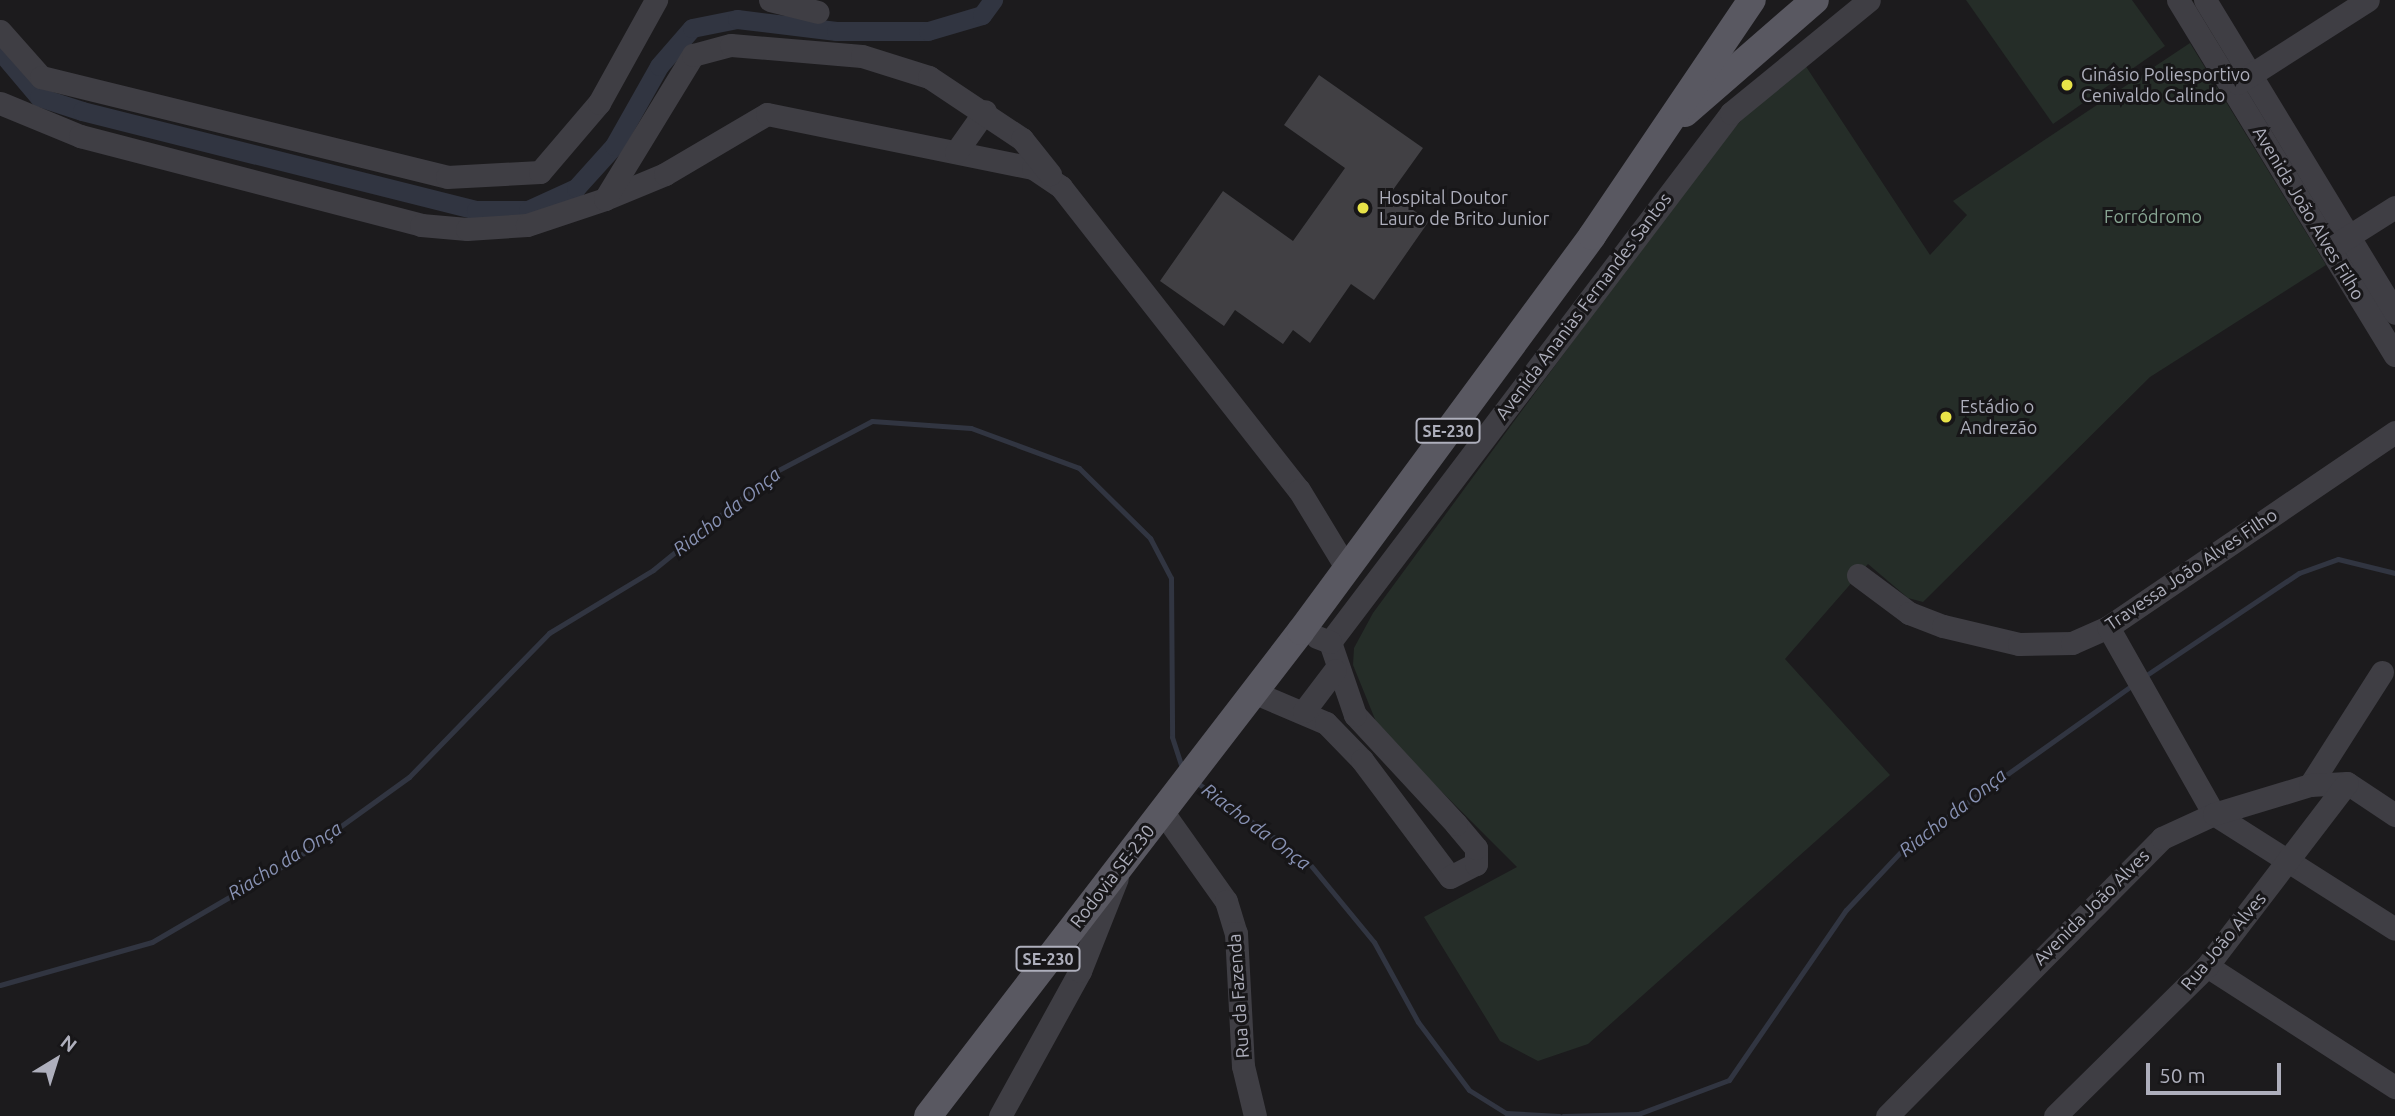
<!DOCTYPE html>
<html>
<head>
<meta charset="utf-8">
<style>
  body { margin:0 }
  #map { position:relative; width:2395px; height:1116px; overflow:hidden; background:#1c1b1d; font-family:Ubuntu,sans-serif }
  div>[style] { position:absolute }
  .green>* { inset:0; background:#252d28 }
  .stream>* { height:5px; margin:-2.5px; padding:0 2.5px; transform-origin:2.5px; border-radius:2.5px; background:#313541 }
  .canal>* { height:19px; margin:-9.5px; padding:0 9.5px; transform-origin:9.5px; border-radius:9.5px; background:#313541 }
  .building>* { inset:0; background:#414044 }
  .minor>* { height:23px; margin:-11.5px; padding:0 11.5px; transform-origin:11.5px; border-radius:11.5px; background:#3f3e44 }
  .major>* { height:28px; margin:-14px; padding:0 14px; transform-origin:14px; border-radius:14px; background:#595861 }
  .dots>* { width:19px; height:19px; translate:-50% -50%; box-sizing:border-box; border:4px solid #171618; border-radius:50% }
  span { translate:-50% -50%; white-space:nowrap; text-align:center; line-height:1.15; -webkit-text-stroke:6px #171618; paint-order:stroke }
  .shield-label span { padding:2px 5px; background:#171618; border:2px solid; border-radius:5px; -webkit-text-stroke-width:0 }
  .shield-label { font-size:16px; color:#aeafbc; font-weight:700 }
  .poi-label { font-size:18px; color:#aeafbc }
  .left { translate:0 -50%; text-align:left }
  .street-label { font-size:18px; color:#aeafbc }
  .park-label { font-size:18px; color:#87a592 }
  .water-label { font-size:19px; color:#8892b4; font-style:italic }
  .north { position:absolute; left:21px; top:1025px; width:70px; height:70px; -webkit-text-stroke:5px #171618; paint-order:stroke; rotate:38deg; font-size:19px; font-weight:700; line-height:28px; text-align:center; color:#aeafbc }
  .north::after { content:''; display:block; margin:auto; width:24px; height:32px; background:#aeafbc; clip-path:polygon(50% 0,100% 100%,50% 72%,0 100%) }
  .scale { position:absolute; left:2146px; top:1063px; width:135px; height:32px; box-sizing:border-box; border:4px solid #aeafbc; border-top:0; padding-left:9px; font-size:21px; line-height:24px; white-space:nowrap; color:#aeafbc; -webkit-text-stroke:5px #171618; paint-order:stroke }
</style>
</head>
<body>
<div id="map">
  <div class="green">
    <i style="clip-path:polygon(1966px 0,2132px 0,2165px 46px,2053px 124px)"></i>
    <i style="clip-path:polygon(2190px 43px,2326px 265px,2150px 377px,1923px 602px,1908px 598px,1868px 564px,1785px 659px,1890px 775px,1588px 1044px,1538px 1061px,1500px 1041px,1424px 917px,1517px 867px,1379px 729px,1353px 665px,1354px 648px,1373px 613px,1699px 170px,1742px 119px,1805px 65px,1930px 255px,1967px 215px,1953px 201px)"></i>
  </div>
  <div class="stream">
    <i style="left:2142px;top:678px;width:189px;rotate:-33.8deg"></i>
    <i style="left:2299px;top:573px;width:41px;rotate:-19.7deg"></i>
    <i style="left:2338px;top:559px;width:59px;rotate:13.8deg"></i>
    <i style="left:1196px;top:782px;width:138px;rotate:35.5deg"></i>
    <i style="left:1308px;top:862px;width:104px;rotate:50.5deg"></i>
    <i style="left:1374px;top:942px;width:91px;rotate:61.2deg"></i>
    <i style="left:1418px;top:1022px;width:85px;rotate:53.1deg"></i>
    <i style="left:1469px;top:1090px;width:44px;rotate:31.9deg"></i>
    <i style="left:1506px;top:1113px;width:53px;rotate:3.2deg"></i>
    <i style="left:0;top:985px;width:158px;rotate:-15.8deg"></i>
    <i style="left:152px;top:942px;width:169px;rotate:-30.2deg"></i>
    <i style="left:298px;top:857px;width:137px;rotate:-35.8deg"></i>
    <i style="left:409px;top:777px;width:201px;rotate:-45.8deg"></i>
    <i style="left:549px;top:633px;width:122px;rotate:-31.2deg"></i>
    <i style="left:653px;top:570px;width:152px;rotate:-39.1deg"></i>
    <i style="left:771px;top:474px;width:114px;rotate:-27.7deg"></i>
    <i style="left:872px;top:421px;width:99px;rotate:4deg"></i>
    <i style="left:971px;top:428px;width:115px;rotate:20.3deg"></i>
    <i style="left:1079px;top:468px;width:100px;rotate:44.6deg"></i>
    <i style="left:1150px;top:538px;width:45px;rotate:62.3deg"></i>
    <i style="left:1171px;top:578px;width:159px;rotate:89.6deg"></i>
    <i style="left:1172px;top:737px;width:35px;rotate:72deg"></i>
    <i style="left:1563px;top:1116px;width:75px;rotate:-1.5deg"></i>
    <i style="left:1638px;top:1114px;width:97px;rotate:-20.5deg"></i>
    <i style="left:1729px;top:1080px;width:206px;rotate:-55.5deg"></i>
    <i style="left:1846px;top:910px;width:88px;rotate:-46.8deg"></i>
    <i style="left:1906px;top:846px;width:280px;rotate:-35.4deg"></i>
  </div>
  <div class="canal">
    <i style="left:0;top:51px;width:60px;rotate:49.7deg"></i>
    <i style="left:39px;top:97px;width:45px;rotate:18deg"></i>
    <i style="left:82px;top:111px;width:406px;rotate:14.1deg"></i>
    <i style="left:476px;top:210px;width:52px"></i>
    <i style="left:528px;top:210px;width:53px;rotate:-24.6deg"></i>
    <i style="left:576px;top:188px;width:57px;rotate:-47.9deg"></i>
    <i style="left:614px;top:146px;width:92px;rotate:-60.6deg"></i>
    <i style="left:659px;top:66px;width:50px;rotate:-49deg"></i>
    <i style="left:692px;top:28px;width:46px;rotate:-11.3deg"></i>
    <i style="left:737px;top:19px;width:100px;rotate:6.9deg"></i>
    <i style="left:836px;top:31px;width:92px"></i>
    <i style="left:928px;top:31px;width:56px;rotate:-16.5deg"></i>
    <i style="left:982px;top:15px;width:19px;rotate:-54deg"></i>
  </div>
  <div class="building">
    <i style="clip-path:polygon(1319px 75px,1423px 148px,1390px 194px,1429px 221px,1374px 300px,1351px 284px,1310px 343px,1293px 330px,1283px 344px,1235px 310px,1224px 326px,1160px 281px,1223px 191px,1293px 241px,1345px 168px,1284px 125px)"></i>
  </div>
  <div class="minor">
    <i style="left:770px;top:0;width:49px;rotate:14deg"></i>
    <i style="left:2178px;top:0;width:416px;rotate:58.6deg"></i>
    <i style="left:2205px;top:0;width:366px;rotate:58.7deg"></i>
    <i style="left:0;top:31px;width:62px;rotate:48.3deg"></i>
    <i style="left:41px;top:77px;width:418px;rotate:13.8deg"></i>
    <i style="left:447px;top:177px;width:93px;rotate:-3.1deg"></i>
    <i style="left:540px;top:172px;width:91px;rotate:-49.5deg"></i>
    <i style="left:599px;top:103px;width:118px;rotate:-61deg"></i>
    <i style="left:2238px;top:83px;width:154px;rotate:-32.6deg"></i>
    <i style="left:0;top:103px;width:87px;rotate:22.4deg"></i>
    <i style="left:80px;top:136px;width:352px;rotate:14.6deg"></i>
    <i style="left:421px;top:225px;width:46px;rotate:5deg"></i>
    <i style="left:467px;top:229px;width:60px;rotate:-3.8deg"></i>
    <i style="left:527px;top:225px;width:82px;rotate:-18.4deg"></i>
    <i style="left:605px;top:199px;width:65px;rotate:-22.6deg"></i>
    <i style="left:665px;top:174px;width:118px;rotate:-30.5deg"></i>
    <i style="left:767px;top:114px;width:271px;rotate:11.5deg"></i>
    <i style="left:1033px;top:168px;width:34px;rotate:34deg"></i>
    <i style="left:1061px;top:187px;width:385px;rotate:51.9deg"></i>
    <i style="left:1299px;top:490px;width:92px;rotate:58.7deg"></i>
    <i style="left:956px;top:152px;width:50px;rotate:-54.7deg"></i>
    <i style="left:605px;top:199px;width:169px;rotate:-58.6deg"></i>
    <i style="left:693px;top:55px;width:39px;rotate:-15deg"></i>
    <i style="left:731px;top:45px;width:131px;rotate:4.8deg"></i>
    <i style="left:862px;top:56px;width:70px;rotate:17.4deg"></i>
    <i style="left:929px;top:77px;width:112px;rotate:33.7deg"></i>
    <i style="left:1022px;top:139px;width:45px;rotate:51.3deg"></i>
    <i style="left:2335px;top:245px;width:71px;rotate:-32.3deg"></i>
    <i style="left:1858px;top:575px;width:64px;rotate:36.7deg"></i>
    <i style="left:1909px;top:613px;width:36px;rotate:21deg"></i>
    <i style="left:1943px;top:626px;width:78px;rotate:13.3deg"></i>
    <i style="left:2019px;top:644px;width:53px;rotate:-1.1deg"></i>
    <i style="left:2072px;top:643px;width:39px;rotate:-24deg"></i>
    <i style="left:2108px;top:627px;width:347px;rotate:-34.2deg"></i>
    <i style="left:2108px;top:627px;width:215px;rotate:60.5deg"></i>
    <i style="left:2214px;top:814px;width:214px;rotate:32.4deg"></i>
    <i style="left:1330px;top:642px;width:664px;rotate:-52.84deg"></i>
    <i style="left:1731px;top:113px;width:178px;rotate:-39.3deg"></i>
    <i style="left:1253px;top:692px;width:79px;rotate:23deg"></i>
    <i style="left:1326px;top:723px;width:52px;rotate:45.8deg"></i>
    <i style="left:1362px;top:760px;width:146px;rotate:53.1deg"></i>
    <i style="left:1450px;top:877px;width:29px;rotate:-27deg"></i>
    <i style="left:1476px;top:864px;width:16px;rotate:-90deg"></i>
    <i style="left:1476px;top:848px;width:31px;rotate:-130deg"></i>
    <i style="left:1456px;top:824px;width:149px;rotate:-132.8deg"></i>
    <i style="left:1355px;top:715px;width:77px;rotate:-108.9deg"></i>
    <i style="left:1330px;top:642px;width:14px;rotate:-159deg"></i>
    <i style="left:1304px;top:711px;width:51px;rotate:-52.9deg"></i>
    <i style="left:2347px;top:783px;width:58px;rotate:33.7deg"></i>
    <i style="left:2310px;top:785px;width:134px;rotate:-57.5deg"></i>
    <i style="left:1162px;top:811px;width:110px;rotate:54.6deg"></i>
    <i style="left:1226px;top:901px;width:34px;rotate:73deg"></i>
    <i style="left:1236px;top:933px;width:133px;rotate:87deg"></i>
    <i style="left:1243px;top:1066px;width:51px;rotate:76.5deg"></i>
    <i style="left:2207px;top:966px;width:224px;rotate:32.8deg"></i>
    <i style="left:1000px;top:1116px;width:166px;rotate:-61.1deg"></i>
    <i style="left:1080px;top:971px;width:100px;rotate:-68.3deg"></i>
    <i style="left:1887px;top:1116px;width:391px;rotate:-45.3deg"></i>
    <i style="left:2162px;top:838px;width:57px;rotate:-24.8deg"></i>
    <i style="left:2214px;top:814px;width:100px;rotate:-16.8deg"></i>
    <i style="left:2310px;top:785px;width:37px;rotate:-3deg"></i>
    <i style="left:2055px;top:1116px;width:214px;rotate:-44.6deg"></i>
    <i style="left:2207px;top:966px;width:230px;rotate:-52.6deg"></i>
  </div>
  <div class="major">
    <i style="left:1685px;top:113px;width:172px;rotate:-41deg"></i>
    <i style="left:928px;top:1116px;width:612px;rotate:-52.44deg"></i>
    <i style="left:1301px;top:631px;width:491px;rotate:-53.6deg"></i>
    <i style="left:1592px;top:236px;width:285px;rotate:-55.9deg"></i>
  </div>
  <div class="dots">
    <i style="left:2067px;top:85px;background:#e8e348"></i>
    <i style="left:1363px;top:208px;background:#e8e348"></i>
    <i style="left:1946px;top:417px;background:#e8e348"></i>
  </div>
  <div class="shield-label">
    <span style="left:1448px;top:431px">SE-230</span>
    <span style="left:1048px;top:959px">SE-230</span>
  </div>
  <div class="poi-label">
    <span class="left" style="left:2081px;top:85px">Ginásio Poliesportivo<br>Cenivaldo Calindo</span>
    <span class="left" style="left:1379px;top:208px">Hospital Doutor<br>Lauro de Brito Junior</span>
    <span class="left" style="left:1960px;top:417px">Estádio o<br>Andrezão</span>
  </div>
  <div class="street-label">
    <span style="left:2309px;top:213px;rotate:59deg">Avenida João Alves Filho</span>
    <span style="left:1583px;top:306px;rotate:-53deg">Avenida Ananias Fernandes Santos</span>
    <span style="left:2191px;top:569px;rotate:-34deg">Travessa João Alves Filho</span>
    <span style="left:1112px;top:876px;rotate:-52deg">Rodovia SE-230</span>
    <span style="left:2091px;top:907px;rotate:-45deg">Avenida João Alves</span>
    <span style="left:2223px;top:941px;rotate:-50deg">Rua João Alves</span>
    <span style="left:1238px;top:996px;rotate:-94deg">Rua da Fazenda</span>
  </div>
  <div class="park-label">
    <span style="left:2153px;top:216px">Forródromo</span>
  </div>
  <div class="water-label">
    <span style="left:727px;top:512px;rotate:-38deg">Riacho da Onça</span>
    <span style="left:1953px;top:813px;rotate:-38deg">Riacho da Onça</span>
    <span style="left:1256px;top:827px;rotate:37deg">Riacho da Onça</span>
    <span style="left:285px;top:861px;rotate:-32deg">Riacho da Onça</span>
  </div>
  <div class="north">N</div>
  <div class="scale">50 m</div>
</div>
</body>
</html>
